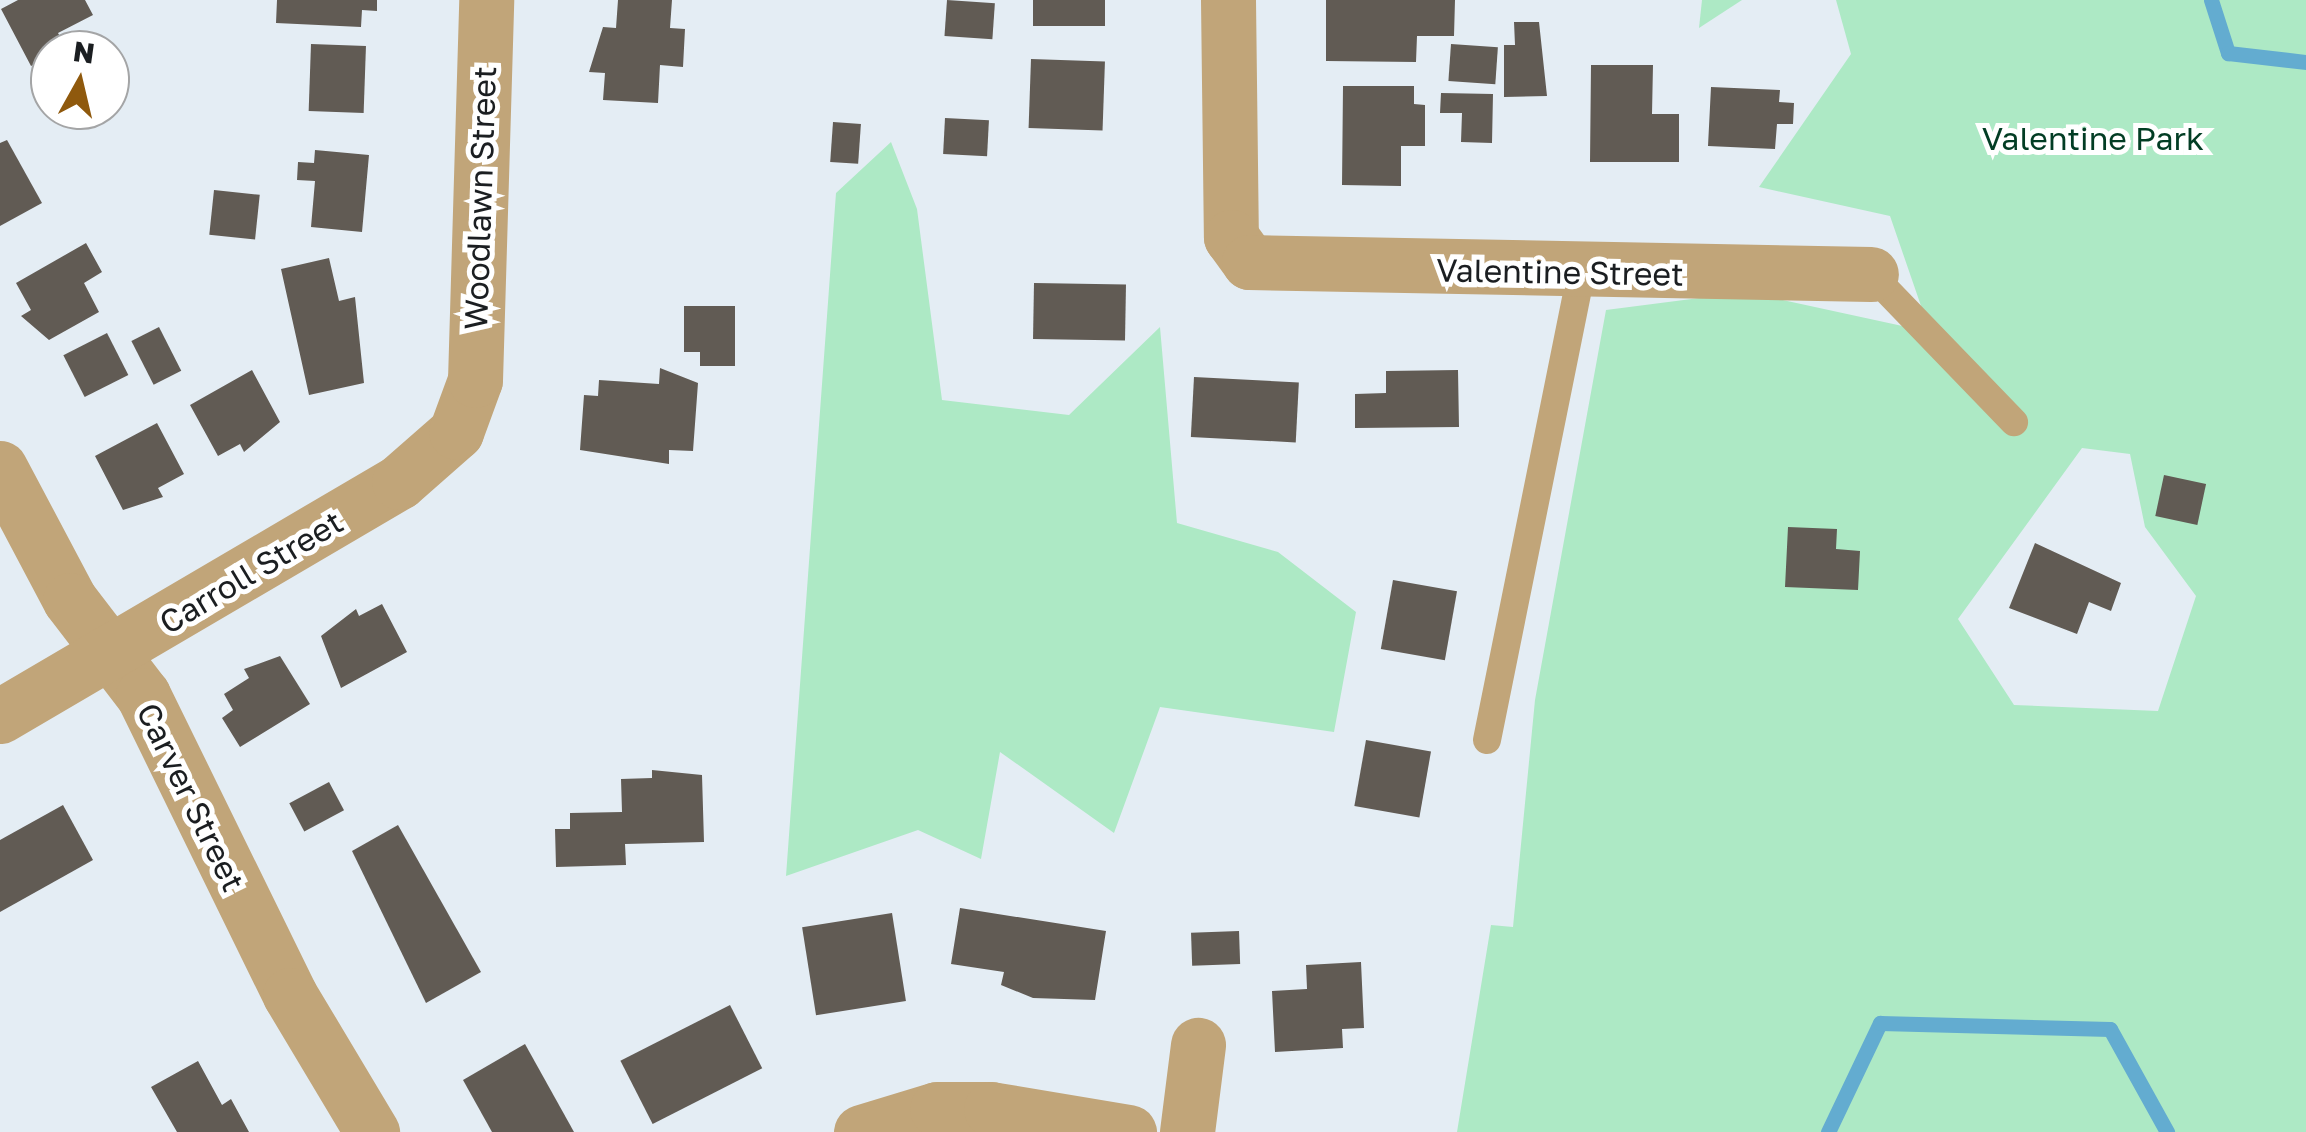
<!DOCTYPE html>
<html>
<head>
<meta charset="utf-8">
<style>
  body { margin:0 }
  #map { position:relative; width:2306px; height:1132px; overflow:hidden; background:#e4edf4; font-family:"Golos Text",sans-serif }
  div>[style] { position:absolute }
  .green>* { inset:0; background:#ade9c5 }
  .stream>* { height:15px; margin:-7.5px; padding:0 7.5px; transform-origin:7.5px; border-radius:7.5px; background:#63acd0 }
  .building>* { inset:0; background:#615b54; transform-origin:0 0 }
  .service>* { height:28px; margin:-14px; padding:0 14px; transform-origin:14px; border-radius:14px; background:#c1a579 }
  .minor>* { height:55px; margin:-27.5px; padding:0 27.5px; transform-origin:27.5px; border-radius:27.5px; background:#c1a579 }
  span { translate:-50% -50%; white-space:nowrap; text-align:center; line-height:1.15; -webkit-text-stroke:10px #fff; paint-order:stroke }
  .park-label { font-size:32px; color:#023d24 }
  .street-label { font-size:32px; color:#1b1e21 }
  .north { position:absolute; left:30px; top:30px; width:100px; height:100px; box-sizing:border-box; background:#fff; border:2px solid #a4a5a6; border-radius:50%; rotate:8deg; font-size:28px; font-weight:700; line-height:40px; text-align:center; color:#1b1e21 }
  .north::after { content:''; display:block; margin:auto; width:35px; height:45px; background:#8f590d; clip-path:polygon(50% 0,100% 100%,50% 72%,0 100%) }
</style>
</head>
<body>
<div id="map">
  <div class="green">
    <i style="clip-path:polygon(1702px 0,1742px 0,1699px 28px)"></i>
    <i style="clip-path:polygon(evenodd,1836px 0,2306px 0,2306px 1132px,1457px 1132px,1491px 925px,1513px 927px,1535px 700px,1606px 310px,1746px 292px,1930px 332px,1890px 216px,1759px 187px,1851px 54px,1836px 0,2082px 448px,2130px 454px,2145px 527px,2196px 596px,2158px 711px,2014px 705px,1958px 619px,2082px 448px)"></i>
    <i style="clip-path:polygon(891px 142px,917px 209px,942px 400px,1069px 415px,1160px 327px,1177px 523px,1278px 552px,1356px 612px,1334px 732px,1160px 707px,1114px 833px,1000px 752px,981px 859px,918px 830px,786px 876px,836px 193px)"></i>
  </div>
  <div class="stream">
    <i style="left:2211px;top:0;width:56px;rotate:72.2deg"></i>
    <i style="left:2228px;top:53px;width:79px;rotate:6.6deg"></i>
    <i style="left:1828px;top:1132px;width:121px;rotate:-64.5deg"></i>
    <i style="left:1880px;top:1023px;width:230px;rotate:1.5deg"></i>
    <i style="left:2110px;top:1029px;width:118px;rotate:61deg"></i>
  </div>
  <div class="building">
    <i style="clip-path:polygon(18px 0,85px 0,93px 15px,58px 33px,66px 48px,31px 66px,1px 9px)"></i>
    <i style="clip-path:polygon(277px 0,377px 0,377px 11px,362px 10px,361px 27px,276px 23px)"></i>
    <i style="clip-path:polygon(618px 0,672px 0,670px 28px,685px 29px,683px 67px,660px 65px,658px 103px,603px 100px,605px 73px,589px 72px,603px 27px,616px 28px)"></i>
    <i style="left:947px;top:0;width:48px;height:36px;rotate:4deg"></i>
    <i style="left:1033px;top:0;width:72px;height:26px"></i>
    <i style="clip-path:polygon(1326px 0,1455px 0,1454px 36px,1417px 36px,1416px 62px,1326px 61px)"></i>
    <i style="clip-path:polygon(1514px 22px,1539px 22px,1547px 96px,1504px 97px,1504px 45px,1515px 45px)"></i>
    <i style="left:311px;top:44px;width:55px;height:67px;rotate:2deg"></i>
    <i style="left:1451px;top:44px;width:47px;height:37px;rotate:4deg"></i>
    <i style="left:1031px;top:59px;width:74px;height:69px;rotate:2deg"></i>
    <i style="clip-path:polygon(1591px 65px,1653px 65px,1652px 114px,1679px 114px,1679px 162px,1590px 162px)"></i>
    <i style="clip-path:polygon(1343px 86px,1414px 86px,1414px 104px,1425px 105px,1425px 146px,1401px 146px,1401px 186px,1342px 185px)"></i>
    <i style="clip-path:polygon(1711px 87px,1780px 90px,1779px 102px,1794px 103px,1793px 124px,1777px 124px,1775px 149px,1708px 146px)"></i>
    <i style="clip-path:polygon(1441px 93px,1493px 94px,1492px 143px,1461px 142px,1462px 113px,1440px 113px)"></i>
    <i style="left:945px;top:118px;width:44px;height:36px;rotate:3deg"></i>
    <i style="left:833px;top:122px;width:28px;height:40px;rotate:4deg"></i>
    <i style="clip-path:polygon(7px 140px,42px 203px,0 226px,0 143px)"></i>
    <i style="clip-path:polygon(315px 150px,369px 155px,362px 232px,311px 227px,315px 181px,297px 180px,298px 162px,314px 163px)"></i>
    <i style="left:214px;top:190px;width:46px;height:45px;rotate:6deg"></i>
    <i style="clip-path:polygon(86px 243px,102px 272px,84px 283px,99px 312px,49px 340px,21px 316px,31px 310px,16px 283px)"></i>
    <i style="clip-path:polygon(329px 258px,339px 301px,355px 297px,364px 383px,309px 395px,281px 269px)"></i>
    <i style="left:1034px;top:283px;width:92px;height:56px;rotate:1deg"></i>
    <i style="clip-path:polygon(684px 306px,735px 306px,735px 366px,700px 366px,700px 352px,684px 352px)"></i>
    <i style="left:159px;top:327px;width:49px;height:31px;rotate:63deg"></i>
    <i style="left:107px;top:333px;width:47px;height:49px;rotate:63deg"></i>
    <i style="clip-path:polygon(660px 368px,698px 383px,693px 451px,669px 450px,669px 464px,580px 450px,584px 395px,598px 396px,599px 380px,659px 384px)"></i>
    <i style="clip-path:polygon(252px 370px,280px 422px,244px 452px,240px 444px,218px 456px,190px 405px)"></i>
    <i style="clip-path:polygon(1458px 370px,1459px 427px,1355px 428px,1355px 394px,1386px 393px,1386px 371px)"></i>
    <i style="left:1194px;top:377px;width:105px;height:60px;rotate:3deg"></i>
    <i style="clip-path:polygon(157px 423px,184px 474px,158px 488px,163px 497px,123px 510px,95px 456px)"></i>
    <i style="left:2164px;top:475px;width:43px;height:42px;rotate:12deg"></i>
    <i style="clip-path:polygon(1788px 527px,1837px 529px,1836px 549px,1860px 551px,1858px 590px,1785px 587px)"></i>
    <i style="clip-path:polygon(2035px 543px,2121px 583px,2111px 611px,2089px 602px,2077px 634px,2009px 608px)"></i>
    <i style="left:1393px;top:580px;width:65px;height:70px;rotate:10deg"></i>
    <i style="clip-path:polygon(382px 604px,407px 652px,341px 688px,321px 636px,356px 609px,359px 616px)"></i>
    <i style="clip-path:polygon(280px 656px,310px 704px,240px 747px,222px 718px,233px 710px,224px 694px,249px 678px,244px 669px)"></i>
    <i style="left:1366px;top:740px;width:66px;height:67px;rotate:10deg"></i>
    <i style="clip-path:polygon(652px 770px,702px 775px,704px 842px,625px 844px,626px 865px,556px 867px,555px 829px,570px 829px,570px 813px,622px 812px,621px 779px,652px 778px)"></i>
    <i style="left:329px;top:782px;width:32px;height:45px;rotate:62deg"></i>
    <i style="clip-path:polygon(63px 805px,93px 860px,0 912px,0 840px)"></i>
    <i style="clip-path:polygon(398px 825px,481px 972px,426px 1003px,352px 851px)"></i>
    <i style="clip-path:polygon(960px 908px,1106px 931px,1095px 1000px,1033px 998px,1001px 985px,1004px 972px,951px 964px)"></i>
    <i style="left:892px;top:913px;width:89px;height:91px;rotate:81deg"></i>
    <i style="left:1239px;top:931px;width:33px;height:48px;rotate:88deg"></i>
    <i style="clip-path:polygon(1361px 962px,1364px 1028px,1342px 1029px,1343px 1048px,1275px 1052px,1272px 991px,1307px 989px,1306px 965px)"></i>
    <i style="left:730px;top:1005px;width:71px;height:123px;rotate:63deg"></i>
    <i style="clip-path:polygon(525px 1044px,574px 1132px,492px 1132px,463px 1080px)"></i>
    <i style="clip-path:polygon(198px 1061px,222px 1105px,231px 1099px,249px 1132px,177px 1132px,151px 1087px)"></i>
  </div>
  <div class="service">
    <i style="left:1871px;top:274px;width:206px;rotate:46deg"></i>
    <i style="left:1487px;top:740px;width:475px;rotate:-78.6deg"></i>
  </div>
  <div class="minor">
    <i style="left:1228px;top:0;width:237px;rotate:89.3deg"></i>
    <i style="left:1231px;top:237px;width:31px;rotate:54deg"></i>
    <i style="left:1249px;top:262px;width:622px;rotate:1.11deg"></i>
    <i style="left:0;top:468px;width:149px;rotate:62.1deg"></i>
    <i style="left:70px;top:600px;width:120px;rotate:52.5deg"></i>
    <i style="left:143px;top:695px;width:334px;rotate:63.9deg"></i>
    <i style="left:290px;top:995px;width:160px;rotate:59.1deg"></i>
    <i style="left:0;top:716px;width:463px;rotate:-30.4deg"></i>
    <i style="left:399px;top:482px;width:76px;rotate:-41.3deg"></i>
    <i style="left:456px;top:432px;width:55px;rotate:-69.9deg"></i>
    <i style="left:475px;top:380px;width:380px;rotate:-88.3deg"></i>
    <i style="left:861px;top:1132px;width:79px;rotate:-16.8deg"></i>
    <i style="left:937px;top:1109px;width:54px"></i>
    <i style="left:991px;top:1109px;width:140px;rotate:9.5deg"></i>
    <i style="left:1187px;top:1132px;width:88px;rotate:-82.8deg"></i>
  </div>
  <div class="park-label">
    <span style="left:2093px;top:138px">Valentine Park</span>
  </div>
  <div class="street-label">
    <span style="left:480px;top:198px;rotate:-88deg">Woodlawn Street</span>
    <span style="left:1560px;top:272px;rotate:1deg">Valentine Street</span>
    <span style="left:251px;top:572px;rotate:-31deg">Carroll Street</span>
    <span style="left:191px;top:797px;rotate:64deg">Carver Street</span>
  </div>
  <div class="north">N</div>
</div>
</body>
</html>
